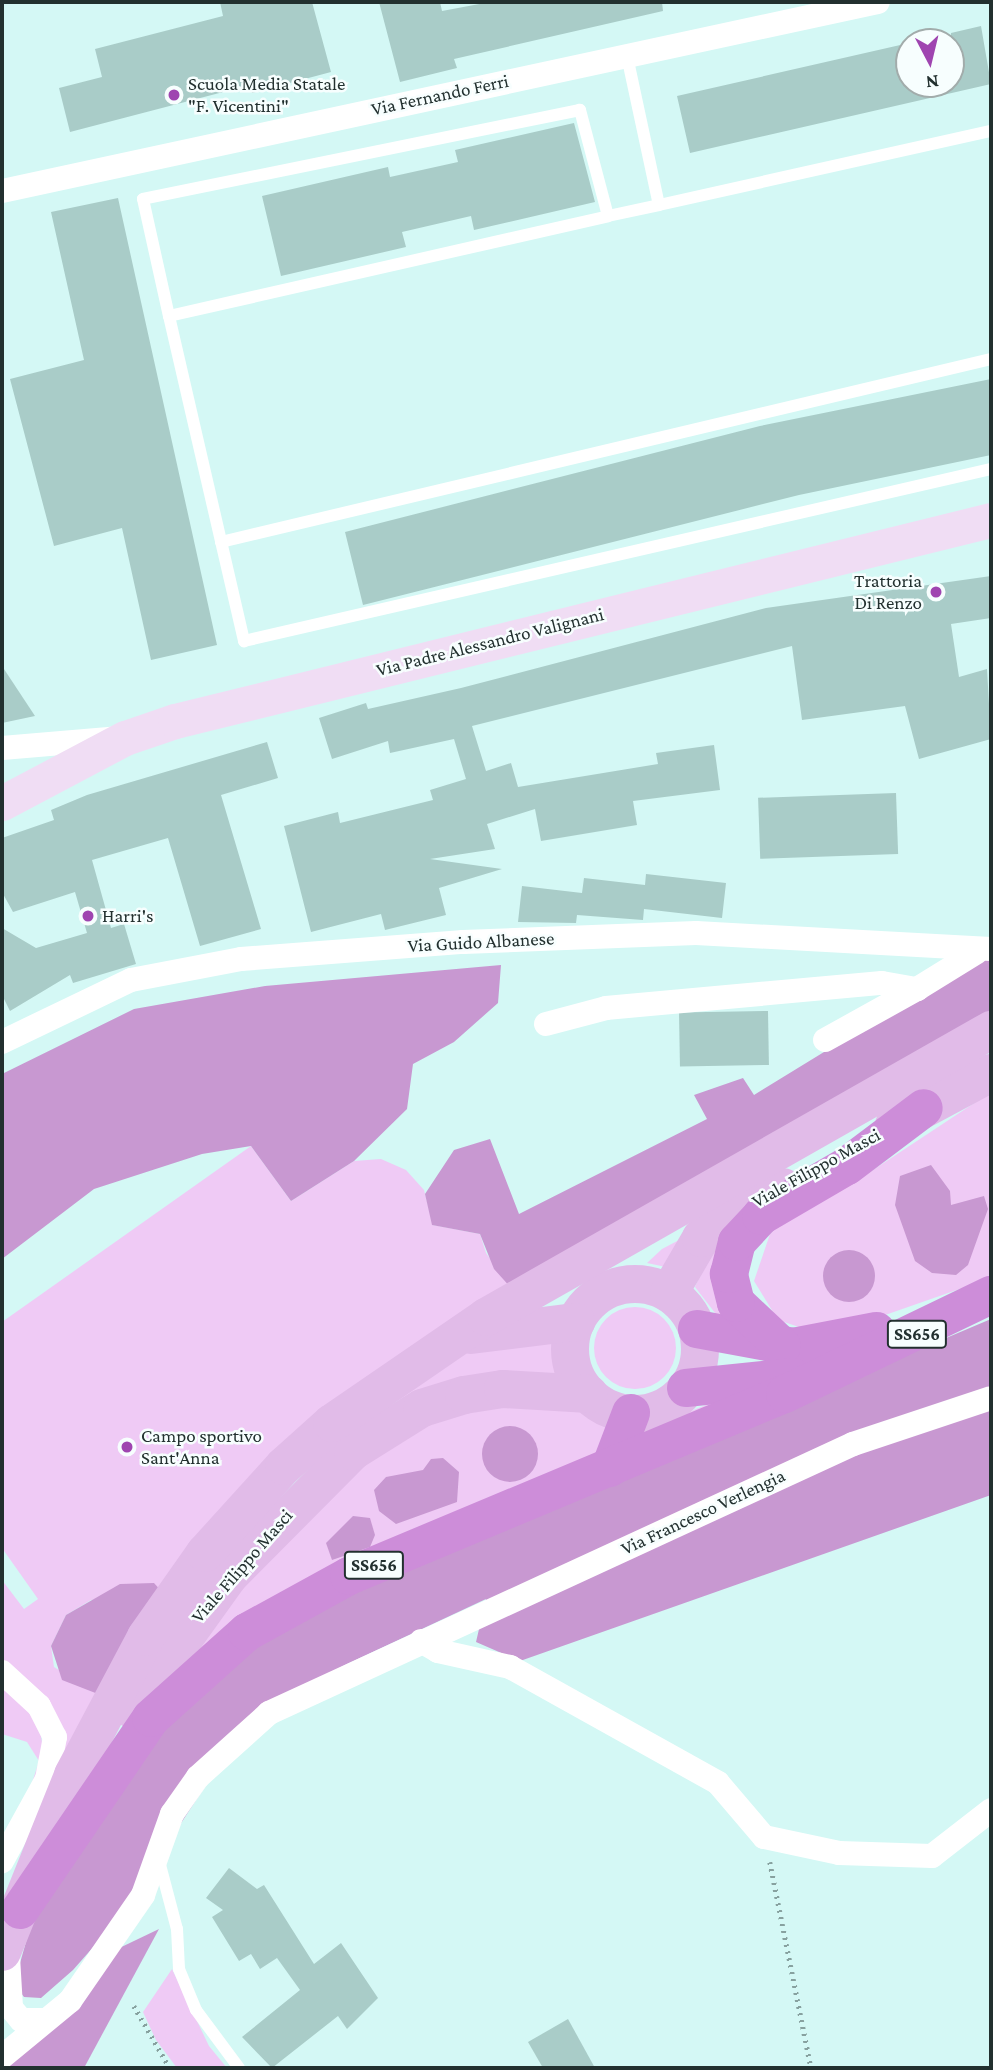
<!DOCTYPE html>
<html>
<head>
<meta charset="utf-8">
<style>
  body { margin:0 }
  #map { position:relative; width:993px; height:2070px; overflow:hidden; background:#d4f8f5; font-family:"Crimson Pro",serif }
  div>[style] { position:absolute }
  .green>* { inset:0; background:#efcaf5 }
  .round { border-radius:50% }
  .forest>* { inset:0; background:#c898d1 }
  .building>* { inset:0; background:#a9ccc8; transform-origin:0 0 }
  .path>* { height:4.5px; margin-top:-2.25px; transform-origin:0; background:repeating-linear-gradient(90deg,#87a19f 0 2px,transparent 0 7px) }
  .lane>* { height:12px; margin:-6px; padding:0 6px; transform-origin:6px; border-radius:6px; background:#fff }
  .street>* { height:24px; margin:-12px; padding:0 12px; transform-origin:12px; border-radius:12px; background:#fff }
  .secondary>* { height:35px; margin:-17.5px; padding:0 17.5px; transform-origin:17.5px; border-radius:17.5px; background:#f0ddf4 }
  .primary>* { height:38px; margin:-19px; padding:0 19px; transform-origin:19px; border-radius:19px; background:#e1bbe8 }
  .primary>.ring { margin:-19px; padding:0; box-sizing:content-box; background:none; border:38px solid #e1bbe8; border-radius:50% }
  .highway>* { height:38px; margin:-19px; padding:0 19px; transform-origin:19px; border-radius:19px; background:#cd8dd9 }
  .dots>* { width:19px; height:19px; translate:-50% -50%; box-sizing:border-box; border:4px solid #f7fefe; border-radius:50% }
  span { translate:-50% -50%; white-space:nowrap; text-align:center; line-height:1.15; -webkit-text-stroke:5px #f7fefe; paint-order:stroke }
  .shield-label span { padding:2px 5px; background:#f7fefe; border:2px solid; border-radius:5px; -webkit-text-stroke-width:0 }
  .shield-label { font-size:18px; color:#22302f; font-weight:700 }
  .poi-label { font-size:19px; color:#22302f }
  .left { translate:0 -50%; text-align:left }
  .right { translate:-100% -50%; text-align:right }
  .street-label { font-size:19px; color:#22302f }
  .frame { position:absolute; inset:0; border:4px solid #22302f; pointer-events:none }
  .north { position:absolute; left:895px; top:28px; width:70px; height:70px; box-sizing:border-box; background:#f7fefe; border:2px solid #a2acab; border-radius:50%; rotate:173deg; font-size:19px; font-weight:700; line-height:28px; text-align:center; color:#22302f }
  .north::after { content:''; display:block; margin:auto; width:24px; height:32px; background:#9f45b0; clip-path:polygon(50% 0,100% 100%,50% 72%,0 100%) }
</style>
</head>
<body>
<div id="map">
  <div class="green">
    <i style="clip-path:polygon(991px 1092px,991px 1278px,848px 1328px,814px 1332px,778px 1320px,754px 1281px,770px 1234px,791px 1213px,867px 1174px)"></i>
    <i style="clip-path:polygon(251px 1146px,291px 1201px,354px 1161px,381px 1159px,406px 1170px,424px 1190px,433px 1225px,480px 1234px,486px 1253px,513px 1290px,162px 1592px,91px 1600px,66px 1615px,51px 1646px,54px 1667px,98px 1694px,61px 1770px,57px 1736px,2px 1669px,2px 1580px,24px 1609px,38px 1599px,2px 1548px,2px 1322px)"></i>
    <i style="clip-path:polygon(716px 1238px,722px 1322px,695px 1287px)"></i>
    <i style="clip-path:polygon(681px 1239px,666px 1267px,647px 1263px,662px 1249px)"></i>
    <i class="round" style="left:594px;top:1307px;width:82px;height:82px"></i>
    <i style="clip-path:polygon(556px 1336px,556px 1378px,387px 1414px,416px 1379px,465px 1352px)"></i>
    <i style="clip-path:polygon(729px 1396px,196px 1655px,185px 1646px,322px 1490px,457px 1408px,576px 1406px,604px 1424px,640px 1431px)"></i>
    <i style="clip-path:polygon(2px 1680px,29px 1707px,40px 1731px,45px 1759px,25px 1805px,39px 1761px,27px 1742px,2px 1734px)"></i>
    <i style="clip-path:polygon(172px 1969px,209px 2046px,227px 2068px,177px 2068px,156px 2040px,143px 2012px)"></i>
  </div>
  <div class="forest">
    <i style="clip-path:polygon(991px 956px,991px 1021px,513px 1290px,494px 1269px,480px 1234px,432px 1225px,425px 1194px,454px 1150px,490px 1139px,519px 1214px,707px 1119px,694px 1095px,743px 1078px,754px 1095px,979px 957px)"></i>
    <i style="clip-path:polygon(501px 965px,498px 1003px,454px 1042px,413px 1064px,407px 1109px,354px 1161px,291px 1201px,251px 1146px,202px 1154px,94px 1189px,2px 1259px,2px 1074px,134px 1009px,265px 986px)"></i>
    <i style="clip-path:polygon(931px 1165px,950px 1191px,951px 1205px,984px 1196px,988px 1209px,968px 1265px,956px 1275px,932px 1273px,915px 1261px,895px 1205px,900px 1176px)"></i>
    <i class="round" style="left:823px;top:1250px;width:52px;height:52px"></i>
    <i style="clip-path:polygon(991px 1319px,991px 1495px,520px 1661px,476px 1642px,486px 1599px,347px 1664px,254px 1712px,118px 1919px,73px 1970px,41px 1998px,24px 1997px,14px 1984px,38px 1900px,150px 1728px,285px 1618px)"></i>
    <i class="round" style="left:482px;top:1426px;width:56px;height:56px"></i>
    <i style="clip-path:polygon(443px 1458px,459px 1472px,457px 1502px,396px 1524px,379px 1511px,374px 1490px,386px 1477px,423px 1470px,431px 1459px)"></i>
    <i style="clip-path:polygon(353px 1516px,370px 1518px,375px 1535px,370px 1547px,332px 1560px,326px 1543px)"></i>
    <i style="clip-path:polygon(154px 1583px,162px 1592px,98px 1694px,62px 1680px,51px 1646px,66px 1615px,120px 1584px)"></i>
    <i style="clip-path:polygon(159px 1929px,84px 2068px,5px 2068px,111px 1952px)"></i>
  </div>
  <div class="building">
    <i style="clip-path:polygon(220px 2px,312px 2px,331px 72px,252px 93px,250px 85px,70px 132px,59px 88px,102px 77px,95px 49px,223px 16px)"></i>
    <i style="clip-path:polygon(379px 2px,440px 2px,442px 11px,490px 2px,662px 2px,663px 11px,454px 59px,457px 68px,400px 82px)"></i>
    <i style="clip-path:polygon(981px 26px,991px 84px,690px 153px,677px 96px,909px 43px,909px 84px,951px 88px,951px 33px)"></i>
    <i style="clip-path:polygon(574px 123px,595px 202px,474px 230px,471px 216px,402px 232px,406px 247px,281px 276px,262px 196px,388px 167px,390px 177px,458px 162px,455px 150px)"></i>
    <i style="clip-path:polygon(118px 198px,217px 645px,151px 660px,122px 528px,54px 546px,10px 379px,84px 360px,51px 212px)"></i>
    <i style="clip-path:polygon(991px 379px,991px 455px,799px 495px,363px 605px,345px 532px,760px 426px)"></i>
    <i style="clip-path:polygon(991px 576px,991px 618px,951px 624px,959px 677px,987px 669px,991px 739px,919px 759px,905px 706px,802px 720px,792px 646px,472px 726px,486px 771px,511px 763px,518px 787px,658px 764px,656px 753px,714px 745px,720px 790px,633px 801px,637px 825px,541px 841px,535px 809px,487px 824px,495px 849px,430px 859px,502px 869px,439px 888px,446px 915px,385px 930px,381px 914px,311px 932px,284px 826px,338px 812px,340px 823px,433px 800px,430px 790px,466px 779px,454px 739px,390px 753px,388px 741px,332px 759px,319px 718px,366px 703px,368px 709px,461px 688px,766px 608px)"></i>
    <i style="clip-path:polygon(2px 666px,35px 716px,2px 723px)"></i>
    <i style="clip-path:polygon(267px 742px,278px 778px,221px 795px,261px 929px,200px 946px,168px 838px,92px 860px,111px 928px,124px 924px,136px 964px,73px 983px,70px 975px,10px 1011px,2px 995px,2px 928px,36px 948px,87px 933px,75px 892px,13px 912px,2px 892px,2px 838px,54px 820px,51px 810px,87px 795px)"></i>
    <i style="left:896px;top:793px;width:61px;height:138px;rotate:88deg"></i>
    <i style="clip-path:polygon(646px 874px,726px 883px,722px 918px,644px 909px,643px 920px,577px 915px,576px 923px,518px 922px,522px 886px,582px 893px,584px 878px,645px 885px)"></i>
    <i style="left:768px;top:1011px;width:54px;height:89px;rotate:89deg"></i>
    <i style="clip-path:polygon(229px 1868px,257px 1889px,264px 1885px,314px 1964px,341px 1943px,378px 1998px,347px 2029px,338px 2016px,272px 2068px,242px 2037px,300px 1990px,277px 1958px,260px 1969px,251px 1954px,239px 1961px,212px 1917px,223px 1910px,206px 1898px)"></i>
    <i style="clip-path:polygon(568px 2019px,595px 2068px,543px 2068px,528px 2042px)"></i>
  </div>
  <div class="path">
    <i style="left:770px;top:1862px;width:210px;rotate:78.7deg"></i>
    <i style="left:134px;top:2006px;width:72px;rotate:59.9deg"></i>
  </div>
  <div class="lane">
    <i style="left:627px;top:56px;width:152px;rotate:77.9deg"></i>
    <i style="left:659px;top:205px;width:340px;rotate:-12.6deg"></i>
    <i style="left:608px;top:216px;width:52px;rotate:-12.2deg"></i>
    <i style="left:169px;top:316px;width:450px;rotate:-12.8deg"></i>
    <i style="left:608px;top:216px;width:110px;rotate:-104.8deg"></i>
    <i style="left:580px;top:110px;width:446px;rotate:168.5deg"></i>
    <i style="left:143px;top:199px;width:120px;rotate:77.5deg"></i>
    <i style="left:169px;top:316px;width:334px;rotate:77deg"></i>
    <i style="left:244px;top:641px;width:767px;rotate:-12.97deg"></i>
    <i style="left:221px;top:542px;width:791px;rotate:-13.37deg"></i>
    <i style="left:159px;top:1861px;width:70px;rotate:75.2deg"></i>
    <i style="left:177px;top:1929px;width:40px;rotate:87.1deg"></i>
    <i style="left:179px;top:1969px;width:44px;rotate:67.5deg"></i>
    <i style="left:196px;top:2010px;width:72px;rotate:53.4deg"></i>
  </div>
  <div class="street">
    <i style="left:2px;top:191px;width:896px;rotate:-12.18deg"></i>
    <i style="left:2px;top:748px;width:119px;rotate:-4.8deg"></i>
    <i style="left:546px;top:1024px;width:62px;rotate:-14.9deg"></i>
    <i style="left:606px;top:1008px;width:277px;rotate:-5.2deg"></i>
    <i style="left:882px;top:983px;width:36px;rotate:10deg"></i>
    <i style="left:917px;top:989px;width:70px;rotate:-31.7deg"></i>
    <i style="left:825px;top:1040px;width:105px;rotate:-29deg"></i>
    <i style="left:2px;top:1042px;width:143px;rotate:-25.7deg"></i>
    <i style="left:131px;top:980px;width:112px;rotate:-10.8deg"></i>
    <i style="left:241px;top:959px;width:223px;rotate:-4.4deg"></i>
    <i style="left:463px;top:942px;width:233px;rotate:-2.2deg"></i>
    <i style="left:696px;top:933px;width:295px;rotate:3.1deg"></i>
    <i style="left:421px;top:1641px;width:20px;rotate:30deg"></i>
    <i style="left:438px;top:1651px;width:74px;rotate:12.5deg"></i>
    <i style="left:510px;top:1667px;width:238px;rotate:29.1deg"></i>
    <i style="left:718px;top:1783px;width:71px;rotate:49.6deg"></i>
    <i style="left:764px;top:1837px;width:77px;rotate:12deg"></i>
    <i style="left:839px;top:1853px;width:93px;rotate:1.8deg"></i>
    <i style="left:932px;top:1856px;width:75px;rotate:-37.9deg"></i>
    <i style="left:2px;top:1672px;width:50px;rotate:42.6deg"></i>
    <i style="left:39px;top:1706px;width:35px;rotate:63deg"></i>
    <i style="left:55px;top:1737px;width:43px;rotate:100.8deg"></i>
    <i style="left:47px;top:1779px;width:94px;rotate:118.8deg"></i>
    <i style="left:7px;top:1940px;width:68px;rotate:86.6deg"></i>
    <i style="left:11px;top:2008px;width:16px;rotate:50deg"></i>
    <i style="left:21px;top:2020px;width:23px"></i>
    <i style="left:2px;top:2057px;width:88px;rotate:-39.5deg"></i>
    <i style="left:70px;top:2001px;width:129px;rotate:-55.4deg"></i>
    <i style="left:143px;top:1895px;width:86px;rotate:-70.3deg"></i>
    <i style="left:172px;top:1814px;width:45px;rotate:-54.9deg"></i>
    <i style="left:198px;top:1777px;width:96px;rotate:-42deg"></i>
    <i style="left:269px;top:1713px;width:643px;rotate:-24.73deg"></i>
    <i style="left:853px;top:1444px;width:145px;rotate:-18.4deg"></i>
  </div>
  <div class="secondary">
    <i style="left:2px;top:803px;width:139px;rotate:-27.9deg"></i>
    <i style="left:125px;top:738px;width:53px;rotate:-18.8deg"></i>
    <i style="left:175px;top:721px;width:840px;rotate:-13.84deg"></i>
  </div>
  <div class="primary">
    <i style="left:894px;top:1125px;width:110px;rotate:-28.2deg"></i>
    <i class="ring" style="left:570px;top:1284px;width:92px;height:92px"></i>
    <i style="left:669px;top:1293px;width:64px;rotate:-59.8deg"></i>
    <i style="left:701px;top:1238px;width:97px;rotate:-31.6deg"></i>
    <i style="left:471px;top:1335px;width:106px;rotate:-7.1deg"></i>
    <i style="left:133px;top:1710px;width:165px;rotate:-54.4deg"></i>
    <i style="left:229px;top:1576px;width:176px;rotate:-45.2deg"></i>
    <i style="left:353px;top:1451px;width:81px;rotate:-31.9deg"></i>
    <i style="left:422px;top:1408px;width:44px;rotate:-17.2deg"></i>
    <i style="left:464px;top:1395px;width:39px;rotate:-9deg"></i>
    <i style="left:503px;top:1389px;width:86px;rotate:3.3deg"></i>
    <i style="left:2px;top:1952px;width:191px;rotate:-68.1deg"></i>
    <i style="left:73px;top:1775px;width:156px;rotate:-62.1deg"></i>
    <i style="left:146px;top:1637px;width:103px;rotate:-54.9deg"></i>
    <i style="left:205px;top:1553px;width:118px;rotate:-47.8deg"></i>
    <i style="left:284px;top:1466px;width:64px;rotate:-41.9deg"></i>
    <i style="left:332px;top:1423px;width:187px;rotate:-34.5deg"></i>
    <i style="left:486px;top:1317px;width:581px;rotate:-29.61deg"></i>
  </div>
  <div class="highway">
    <i style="left:697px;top:1329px;width:98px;rotate:10.6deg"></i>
    <i style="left:793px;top:1347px;width:85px;rotate:-10.9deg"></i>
    <i style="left:782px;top:1346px;width:63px;rotate:-136.9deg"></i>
    <i style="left:736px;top:1303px;width:30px;rotate:-104deg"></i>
    <i style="left:729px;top:1274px;width:33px;rotate:-76deg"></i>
    <i style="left:737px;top:1242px;width:35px;rotate:-47deg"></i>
    <i style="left:761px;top:1216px;width:99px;rotate:-30.2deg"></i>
    <i style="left:847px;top:1166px;width:96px;rotate:-37deg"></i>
    <i style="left:686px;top:1388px;width:107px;rotate:-5.9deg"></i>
    <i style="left:610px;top:1468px;width:59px;rotate:-69.1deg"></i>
    <i style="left:20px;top:1910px;width:232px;rotate:-55.7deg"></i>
    <i style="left:151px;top:1718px;width:129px;rotate:-41.9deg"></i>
    <i style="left:247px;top:1632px;width:116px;rotate:-28.8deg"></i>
    <i style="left:349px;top:1576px;width:472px;rotate:-22.7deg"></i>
    <i style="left:785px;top:1394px;width:229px;rotate:-25.7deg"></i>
  </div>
  <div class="dots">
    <i style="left:174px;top:95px;background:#9f45b0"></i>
    <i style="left:936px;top:592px;background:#9f45b0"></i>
    <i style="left:88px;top:916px;background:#9f45b0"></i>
    <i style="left:127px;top:1447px;background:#9f45b0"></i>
  </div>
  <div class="shield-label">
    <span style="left:917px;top:1334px">SS656</span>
    <span style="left:374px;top:1565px">SS656</span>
  </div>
  <div class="poi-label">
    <span class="left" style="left:188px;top:95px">Scuola Media Statale<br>"F. Vicentini"</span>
    <span class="right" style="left:922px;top:592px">Trattoria<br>Di Renzo</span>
    <span class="left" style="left:102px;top:916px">Harri's</span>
    <span class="left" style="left:141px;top:1447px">Campo sportivo<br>Sant'Anna</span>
  </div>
  <div class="street-label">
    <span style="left:440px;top:95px;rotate:-12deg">Via Fernando Ferri</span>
    <span style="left:490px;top:642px;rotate:-14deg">Via Padre Alessandro Valignani</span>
    <span style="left:481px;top:942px;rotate:-3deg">Via Guido Albanese</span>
    <span style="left:816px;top:1168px;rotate:-29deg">Viale Filippo Masci</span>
    <span style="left:703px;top:1512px;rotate:-25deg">Via Francesco Verlengia</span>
    <span style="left:242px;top:1566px;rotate:-49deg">Viale Filippo Masci</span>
  </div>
  <div class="frame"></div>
  <div class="north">N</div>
</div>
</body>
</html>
